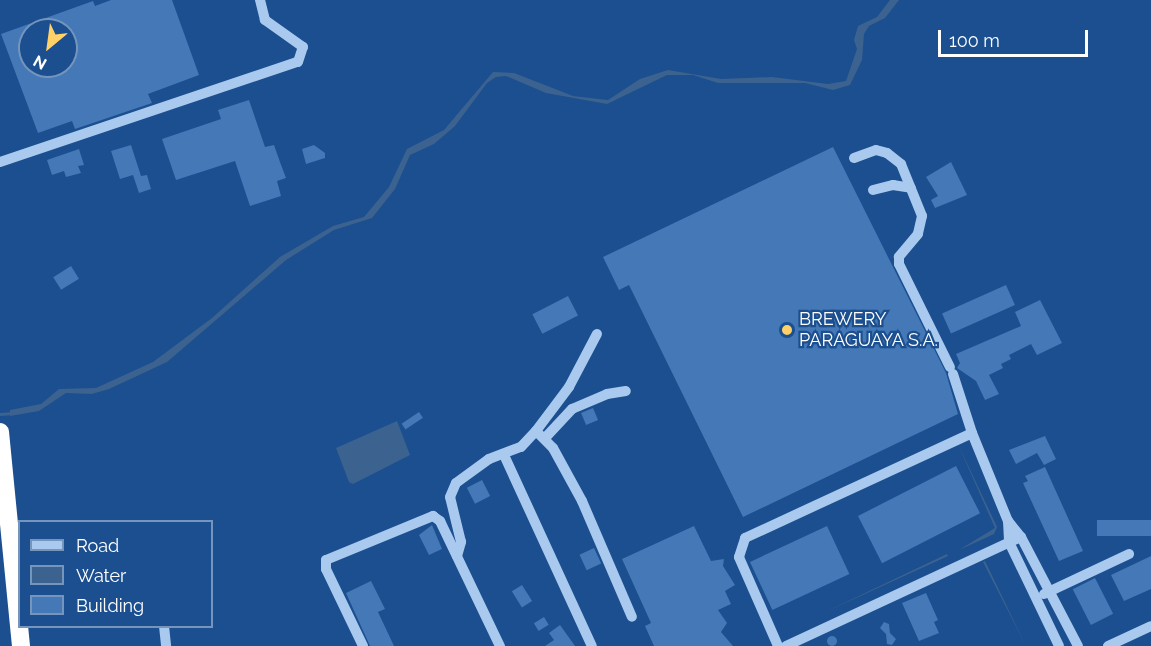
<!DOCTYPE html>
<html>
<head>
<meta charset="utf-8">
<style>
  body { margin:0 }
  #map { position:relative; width:1151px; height:646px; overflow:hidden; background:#1b4f8f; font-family:Raleway,sans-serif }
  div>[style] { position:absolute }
  .water>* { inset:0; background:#3c6290 }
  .stream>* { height:3px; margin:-1.5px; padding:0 1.5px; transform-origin:1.5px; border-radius:1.5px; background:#3c6290 }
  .building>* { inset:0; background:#4478b7; transform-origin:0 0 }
  .round { border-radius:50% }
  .minor>* { height:10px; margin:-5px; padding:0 5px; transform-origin:5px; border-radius:5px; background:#a9c9ee }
  .highway>* { height:18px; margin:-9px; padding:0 9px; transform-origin:9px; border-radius:9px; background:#fff }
  .dots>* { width:16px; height:16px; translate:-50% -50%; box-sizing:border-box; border:3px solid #1b4f8f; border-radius:50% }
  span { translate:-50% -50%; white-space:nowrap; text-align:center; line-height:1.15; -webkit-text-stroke:4.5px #1b4f8f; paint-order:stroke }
  .poi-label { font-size:18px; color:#fff }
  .left { translate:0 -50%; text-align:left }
  .legend { position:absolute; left:18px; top:520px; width:195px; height:108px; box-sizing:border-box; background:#1b4f8f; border:2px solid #7695bc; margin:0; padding:8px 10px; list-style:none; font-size:18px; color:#fff }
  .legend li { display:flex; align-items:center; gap:12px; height:30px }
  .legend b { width:30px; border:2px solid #7695bc }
  .north { position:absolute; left:18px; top:18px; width:60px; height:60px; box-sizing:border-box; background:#1b4f8f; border:2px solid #7695bc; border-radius:50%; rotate:209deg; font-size:16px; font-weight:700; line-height:24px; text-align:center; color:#fff }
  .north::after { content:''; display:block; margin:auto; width:21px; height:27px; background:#ffd166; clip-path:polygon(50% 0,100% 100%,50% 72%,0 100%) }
  .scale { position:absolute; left:938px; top:30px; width:150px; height:27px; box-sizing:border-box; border:3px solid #fff; border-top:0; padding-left:8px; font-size:18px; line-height:21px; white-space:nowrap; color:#fff; -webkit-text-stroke:4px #1b4f8f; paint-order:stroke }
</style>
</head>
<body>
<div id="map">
  <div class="water">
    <i style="clip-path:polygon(890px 0,899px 0,885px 18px,869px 26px,864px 34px,862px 60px,850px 85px,833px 90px,805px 83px,718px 83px,693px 75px,667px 75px,607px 104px,546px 93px,506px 76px,496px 77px,487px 83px,455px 126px,434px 144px,410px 155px,395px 189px,372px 218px,334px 230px,286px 260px,167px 362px,109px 389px,92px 394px,66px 393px,39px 411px,10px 416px,10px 410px,41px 404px,59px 389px,96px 388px,153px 362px,212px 318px,280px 257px,333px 226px,364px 217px,389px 187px,407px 149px,444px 130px,493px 72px,514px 73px,573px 96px,608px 100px,640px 79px,668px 70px,721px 79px,772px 77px,828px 84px,846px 81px,857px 49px,854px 40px,858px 26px,877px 17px)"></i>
    <i style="clip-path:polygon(397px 421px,410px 455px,353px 484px,349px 482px,336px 448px)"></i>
    <i style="clip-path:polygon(957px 442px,997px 527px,994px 534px,959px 550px,995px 528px)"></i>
    <i style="clip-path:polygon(947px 554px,948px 556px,821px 614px)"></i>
    <i style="clip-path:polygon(985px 561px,1026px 646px,983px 562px)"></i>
  </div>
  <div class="stream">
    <i style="left:0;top:414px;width:13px;rotate:-4deg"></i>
  </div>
  <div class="building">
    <i style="clip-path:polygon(evenodd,111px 0,172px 0,199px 75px,148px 94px,152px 103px,75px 129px,72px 121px,38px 133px,1px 34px,93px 1px,95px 6px,111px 0,30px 30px,66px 30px,66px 66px,30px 66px,30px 30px)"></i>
    <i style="clip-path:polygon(249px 100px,265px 147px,274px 145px,280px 162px,286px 178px,277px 181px,281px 196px,250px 206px,235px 161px,176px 180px,162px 139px,221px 119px,218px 110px)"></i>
    <i style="clip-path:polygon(131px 145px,141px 176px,147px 175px,151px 189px,139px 193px,133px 175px,120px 179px,111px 151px)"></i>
    <i style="clip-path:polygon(314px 145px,325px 153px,325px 158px,306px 164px,302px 149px)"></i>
    <i style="clip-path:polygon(833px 147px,946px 373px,958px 414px,743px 517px,629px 285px,619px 290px,603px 257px)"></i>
    <i style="clip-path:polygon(79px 149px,84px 165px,78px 166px,81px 173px,66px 177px,64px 171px,52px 175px,47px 160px)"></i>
    <i style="clip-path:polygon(951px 162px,967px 195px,935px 208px,931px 200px,938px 196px,926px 177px)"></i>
    <i style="left:71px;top:266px;width:15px;height:21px;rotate:58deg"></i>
    <i style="left:1006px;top:285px;width:22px;height:70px;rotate:66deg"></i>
    <i style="left:568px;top:296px;width:22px;height:40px;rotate:63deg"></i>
    <i style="clip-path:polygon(1040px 300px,1062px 343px,1037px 355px,1031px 344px,1009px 355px,1011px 359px,1001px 364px,1003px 368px,989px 375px,999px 394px,985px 400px,976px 381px,957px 368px,960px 363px,956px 354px,1021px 326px,1015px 312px)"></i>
    <i style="left:593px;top:408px;width:13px;height:13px;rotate:67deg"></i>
    <i style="left:419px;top:412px;width:7px;height:21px;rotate:56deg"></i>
    <i style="clip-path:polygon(1045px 436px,1056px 459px,1044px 465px,1037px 453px,1016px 464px,1009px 450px)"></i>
    <i style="left:956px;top:466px;width:53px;height:110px;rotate:63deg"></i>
    <i style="clip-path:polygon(1045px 467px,1083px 551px,1059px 561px,1023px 483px,1028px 481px,1025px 476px)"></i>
    <i style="left:482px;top:480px;width:18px;height:17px;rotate:63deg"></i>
    <i style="left:1151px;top:520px;width:16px;height:54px;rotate:90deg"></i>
    <i style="clip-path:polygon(432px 525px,442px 549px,429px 555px,419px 535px)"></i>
    <i style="clip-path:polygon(694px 526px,711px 561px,724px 559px,723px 566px,735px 585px,725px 591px,731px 604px,718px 610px,727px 623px,721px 632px,733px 646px,654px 646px,645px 626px,651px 623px,622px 559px)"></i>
    <i style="left:827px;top:526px;width:53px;height:85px;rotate:65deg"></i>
    <i style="left:594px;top:548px;width:17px;height:16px;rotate:65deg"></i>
    <i style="clip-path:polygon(1151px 556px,1151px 589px,1124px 601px,1111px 575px)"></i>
    <i style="left:1095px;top:578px;width:40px;height:25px;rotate:63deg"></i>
    <i style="clip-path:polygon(371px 581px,385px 609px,378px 612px,394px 646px,370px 646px,346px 593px)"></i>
    <i style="left:522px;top:585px;width:19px;height:12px;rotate:58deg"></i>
    <i style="clip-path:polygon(926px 593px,938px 620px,934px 622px,939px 633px,919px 641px,902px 603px)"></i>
    <i style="left:544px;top:617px;width:9px;height:12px;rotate:58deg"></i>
    <i style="clip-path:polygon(884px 622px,889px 624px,890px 633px,896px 639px,892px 645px,887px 644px,886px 634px,880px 628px)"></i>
    <i style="clip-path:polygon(560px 625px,575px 646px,545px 646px,554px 640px,549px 633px)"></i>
    <i class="round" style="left:827px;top:636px;width:10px;height:10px"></i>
  </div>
  <div class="minor">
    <i style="left:854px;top:158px;width:23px;rotate:-20deg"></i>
    <i style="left:876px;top:150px;width:11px;rotate:15deg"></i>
    <i style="left:887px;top:153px;width:18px;rotate:38deg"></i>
    <i style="left:901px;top:164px;width:56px;rotate:68deg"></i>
    <i style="left:922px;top:216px;width:18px;rotate:103deg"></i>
    <i style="left:918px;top:234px;width:30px;rotate:130deg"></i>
    <i style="left:899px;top:257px;width:7px;rotate:90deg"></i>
    <i style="left:899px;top:264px;width:115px;rotate:63.7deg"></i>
    <i style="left:0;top:162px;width:314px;rotate:-18.6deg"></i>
    <i style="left:298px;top:62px;width:16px;rotate:-72deg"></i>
    <i style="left:303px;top:47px;width:47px;rotate:-144.6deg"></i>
    <i style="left:265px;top:20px;width:21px;rotate:-104deg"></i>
    <i style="left:873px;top:190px;width:21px;rotate:-14deg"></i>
    <i style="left:893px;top:185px;width:18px;rotate:9deg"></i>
    <i style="left:953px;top:374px;width:62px;rotate:72.1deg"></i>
    <i style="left:536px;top:431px;width:24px;rotate:45deg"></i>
    <i style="left:553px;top:448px;width:60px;rotate:61.3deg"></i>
    <i style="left:582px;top:501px;width:126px;rotate:66.7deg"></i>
    <i style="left:545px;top:438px;width:40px;rotate:-47deg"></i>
    <i style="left:572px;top:409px;width:38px;rotate:-23deg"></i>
    <i style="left:607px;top:394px;width:19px;rotate:-9deg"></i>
    <i style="left:504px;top:455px;width:210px;rotate:65.3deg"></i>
    <i style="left:1008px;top:521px;width:21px;rotate:87deg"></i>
    <i style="left:1009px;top:542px;width:115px;rotate:64.3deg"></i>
    <i style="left:457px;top:556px;width:15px;rotate:-74deg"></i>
    <i style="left:461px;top:542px;width:46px;rotate:-103.7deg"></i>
    <i style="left:450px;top:497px;width:15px;rotate:-67deg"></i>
    <i style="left:456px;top:483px;width:41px;rotate:-36deg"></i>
    <i style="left:489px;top:459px;width:34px;rotate:-21deg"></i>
    <i style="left:521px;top:447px;width:22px;rotate:-47deg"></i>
    <i style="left:536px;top:431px;width:55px;rotate:-53.1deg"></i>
    <i style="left:569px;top:387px;width:60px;rotate:-62.2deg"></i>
    <i style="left:1044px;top:594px;width:94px;rotate:-25.2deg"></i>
    <i style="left:164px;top:626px;width:20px;rotate:84deg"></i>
    <i style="left:363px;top:646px;width:85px;rotate:-115.7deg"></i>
    <i style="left:326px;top:569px;width:9px;rotate:-90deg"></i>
    <i style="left:326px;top:560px;width:116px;rotate:-22.4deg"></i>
    <i style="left:433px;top:516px;width:9px;rotate:36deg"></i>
    <i style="left:440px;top:521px;width:139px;rotate:64.4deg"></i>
    <i style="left:778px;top:646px;width:97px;rotate:-113.7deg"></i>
    <i style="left:739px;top:557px;width:20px;rotate:-72deg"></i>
    <i style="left:745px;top:538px;width:250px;rotate:-24.8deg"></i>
    <i style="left:972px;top:433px;width:95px;rotate:67.8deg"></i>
    <i style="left:1008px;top:521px;width:21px;rotate:51deg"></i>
    <i style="left:1021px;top:537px;width:123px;rotate:62.4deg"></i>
    <i style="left:786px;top:646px;width:259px;rotate:-24.9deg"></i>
    <i style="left:1108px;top:646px;width:47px;rotate:-24.9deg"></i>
  </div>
  <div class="highway">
    <i style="left:0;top:432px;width:215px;rotate:84.4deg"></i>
  </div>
  <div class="dots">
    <i style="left:787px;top:330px;background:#ffd166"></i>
  </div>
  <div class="poi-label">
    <span class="left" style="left:799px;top:330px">BREWERY<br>PARAGUAYA S.A.</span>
  </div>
  <ul class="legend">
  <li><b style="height:8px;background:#a9c9ee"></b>Road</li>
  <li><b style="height:16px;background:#3c6290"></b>Water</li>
  <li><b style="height:16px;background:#4478b7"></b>Building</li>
  </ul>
  <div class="north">N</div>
  <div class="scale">100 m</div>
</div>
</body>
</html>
